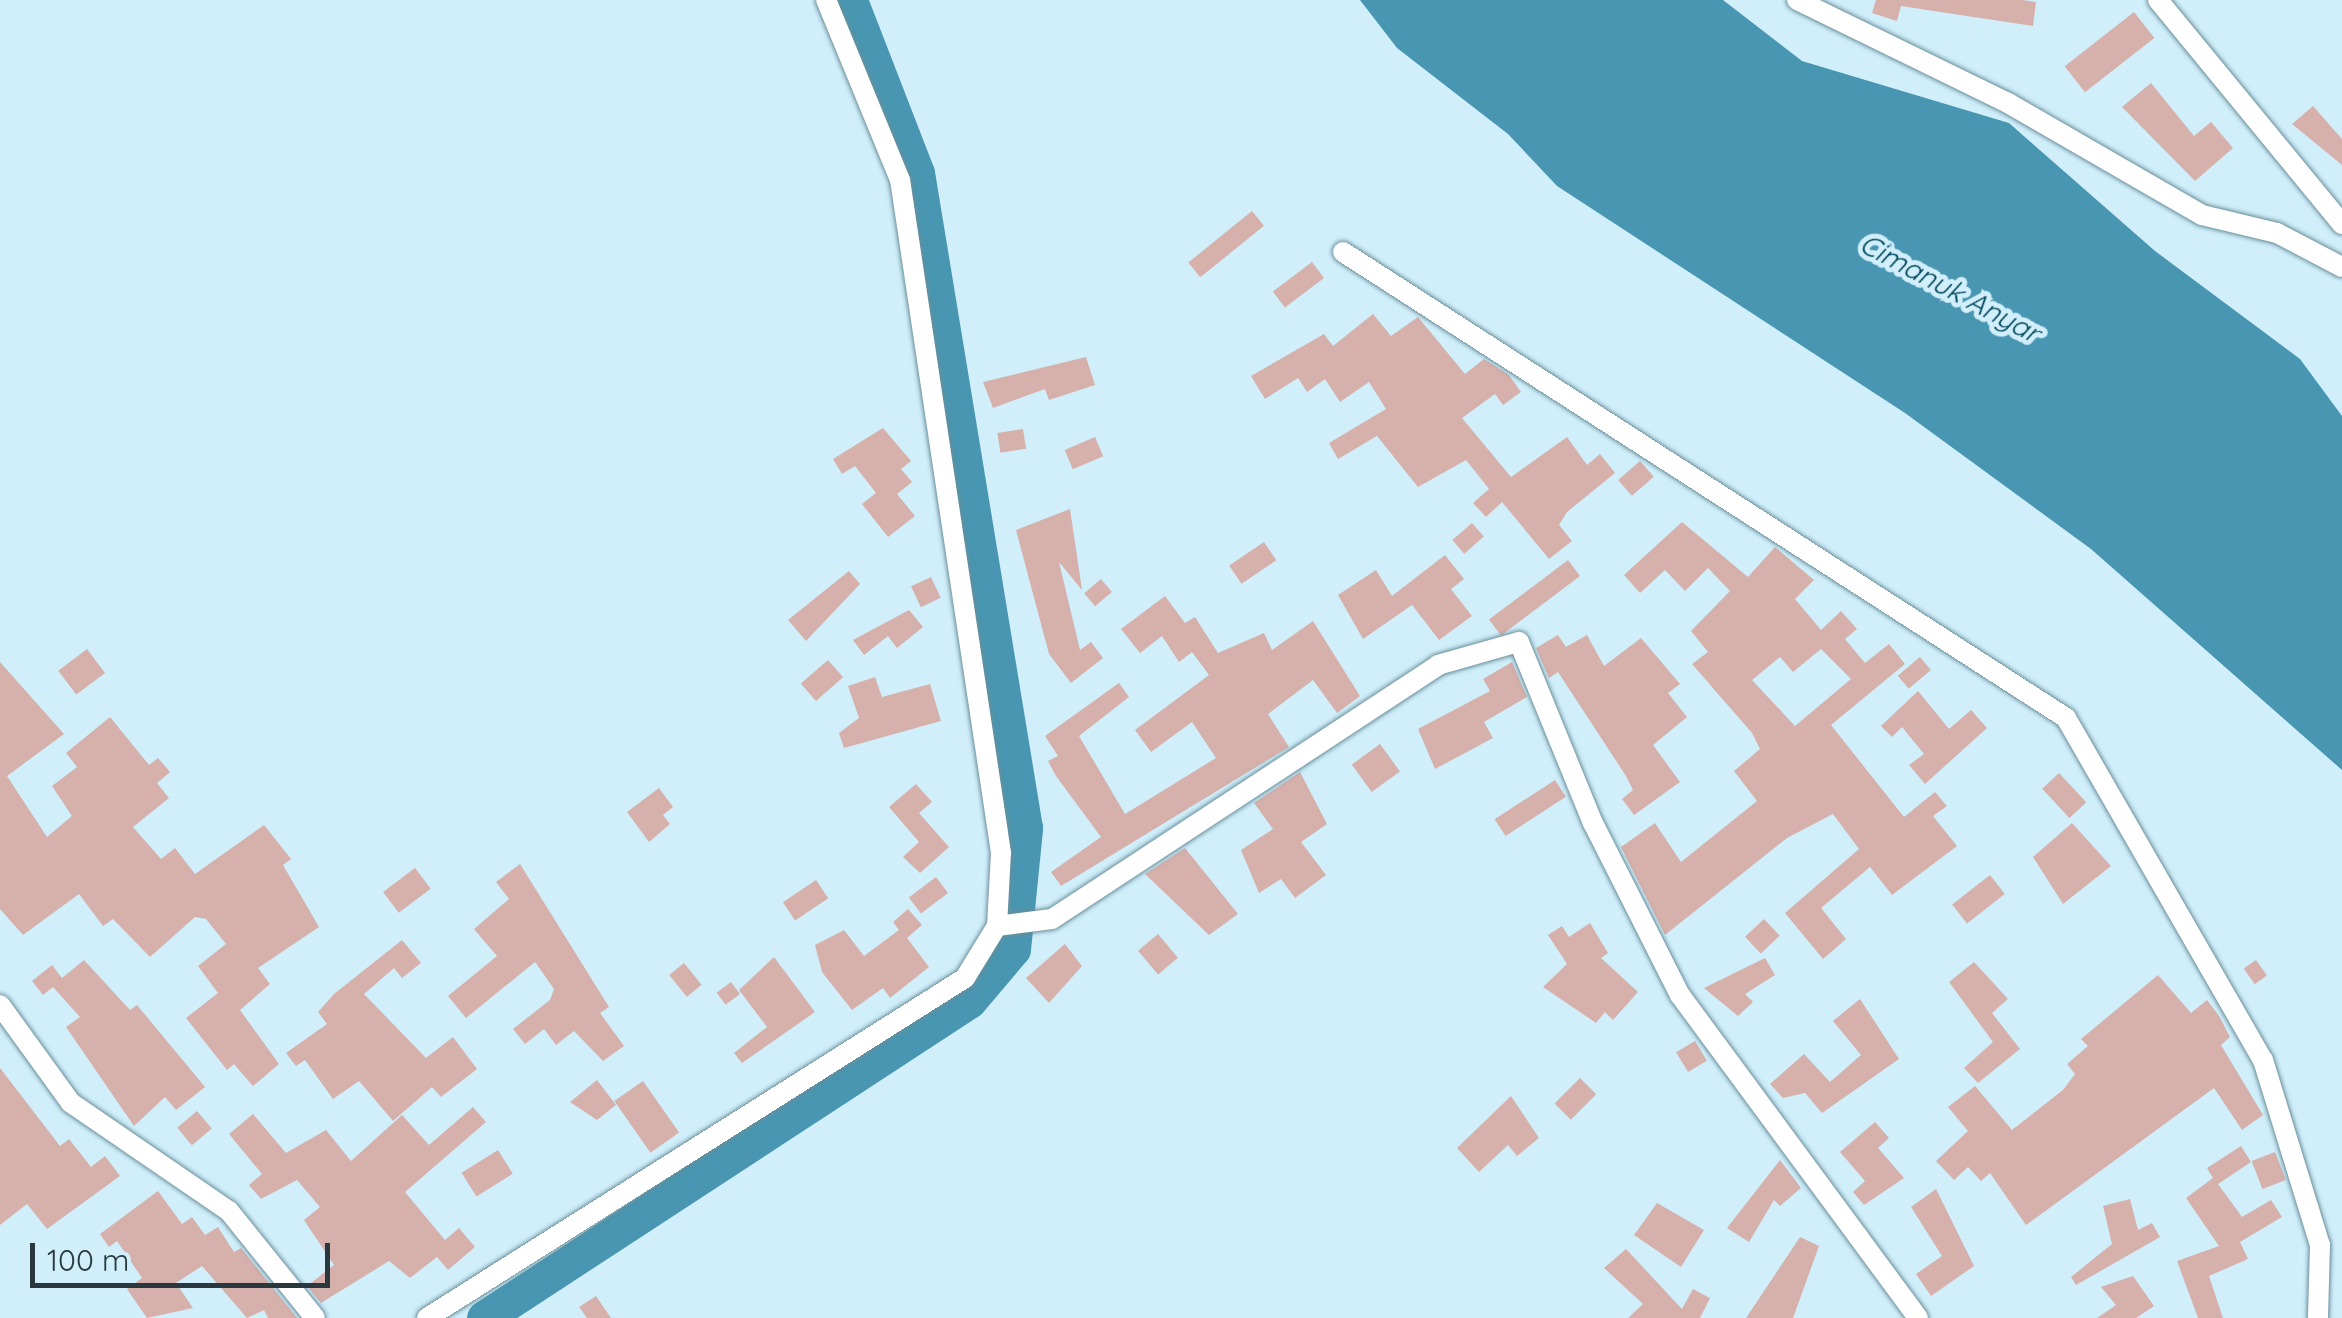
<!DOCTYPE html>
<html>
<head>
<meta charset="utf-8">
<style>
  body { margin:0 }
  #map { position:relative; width:2342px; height:1318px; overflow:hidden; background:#d0effb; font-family:Quicksand,sans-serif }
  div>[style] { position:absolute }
  .water>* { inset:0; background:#4896b1 }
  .river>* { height:35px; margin:-17.5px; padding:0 17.5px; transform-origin:17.5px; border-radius:17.5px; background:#4896b1 }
  .building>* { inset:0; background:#d6b0ab; transform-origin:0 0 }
  .roads { filter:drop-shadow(0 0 2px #6a8e9b) drop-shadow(0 0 2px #6a8e9b) }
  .minor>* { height:20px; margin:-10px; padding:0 10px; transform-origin:10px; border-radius:10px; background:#fff }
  span { translate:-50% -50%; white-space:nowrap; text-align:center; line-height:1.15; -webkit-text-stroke:10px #d0effb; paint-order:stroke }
  .water-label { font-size:28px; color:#00465a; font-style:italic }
  .scale { position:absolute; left:30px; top:1243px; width:300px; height:45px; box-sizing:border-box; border:5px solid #29383e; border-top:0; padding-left:12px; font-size:30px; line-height:35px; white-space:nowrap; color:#29383e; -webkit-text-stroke:8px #d0effb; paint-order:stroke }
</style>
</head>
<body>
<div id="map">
  <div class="water">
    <i style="clip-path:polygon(1360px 0,1723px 0,1802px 61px,2009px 123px,2155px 251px,2300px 359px,2342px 416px,2342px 770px,2091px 549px,1905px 413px,1557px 186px,1508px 134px,1397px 48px)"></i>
  </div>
  <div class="river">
    <i style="left:484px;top:1318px;width:579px;rotate:-33.17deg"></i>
    <i style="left:969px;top:1001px;width:68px;rotate:-49.8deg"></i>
    <i style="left:1013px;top:949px;width:122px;rotate:-84.3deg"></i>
    <i style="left:1025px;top:828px;width:664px;rotate:-99.36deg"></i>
    <i style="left:917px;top:173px;width:186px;rotate:-111.2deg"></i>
  </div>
  <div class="building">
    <i style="clip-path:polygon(1876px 0,2022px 0,2036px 2px,2033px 26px,1901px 6px,1897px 21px,1872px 13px)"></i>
    <i style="left:2134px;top:12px;width:33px;height:88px;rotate:52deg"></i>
    <i style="clip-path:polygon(2151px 83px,2194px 136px,2211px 122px,2233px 148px,2195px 181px,2122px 107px)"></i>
    <i style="clip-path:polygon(2313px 106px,2342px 139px,2342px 165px,2292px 124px)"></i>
    <i style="left:1252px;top:211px;width:19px;height:82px;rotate:51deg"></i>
    <i style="left:1312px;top:262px;width:20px;height:49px;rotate:53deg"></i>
    <i style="clip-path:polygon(1373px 314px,1391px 336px,1418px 317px,1465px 374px,1484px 359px,1509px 375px,1521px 392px,1503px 405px,1495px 394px,1462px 418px,1511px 477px,1567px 437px,1587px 465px,1600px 454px,1615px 473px,1567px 512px,1559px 525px,1572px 541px,1549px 559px,1502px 502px,1486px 517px,1473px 503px,1489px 489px,1466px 460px,1418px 487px,1377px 436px,1338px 459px,1329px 443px,1386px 409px,1369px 382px,1340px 402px,1325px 379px,1307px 392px,1298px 378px,1265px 399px,1251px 376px,1324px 334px,1333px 346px)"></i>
    <i style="clip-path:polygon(1086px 357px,1095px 385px,1049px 400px,1045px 389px,993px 408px,983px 382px)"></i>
    <i style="clip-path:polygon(883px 428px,911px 461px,901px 469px,912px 482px,897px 494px,915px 516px,888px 537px,862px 504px,876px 493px,855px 466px,842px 474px,833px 459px)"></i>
    <i style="left:1023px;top:429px;width:20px;height:26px;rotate:81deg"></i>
    <i style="left:1095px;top:437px;width:21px;height:33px;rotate:67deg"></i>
    <i style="left:1640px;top:461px;width:21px;height:29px;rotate:49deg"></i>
    <i style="clip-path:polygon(1070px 509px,1082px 590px,1059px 562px,1080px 650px,1091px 642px,1103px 658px,1071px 683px,1049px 654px,1016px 530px)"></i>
    <i style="clip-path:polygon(evenodd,1682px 522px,1748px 577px,1775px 547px,1814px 580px,1795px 599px,1821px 630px,1841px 611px,1857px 629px,1845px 639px,1865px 663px,1889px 644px,1905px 664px,1831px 725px,1904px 817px,1935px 792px,1947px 806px,1933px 816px,1957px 846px,1892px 895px,1870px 867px,1821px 908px,1846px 939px,1823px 959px,1785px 913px,1859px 849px,1833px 814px,1787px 838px,1665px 935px,1621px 847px,1655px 823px,1681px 862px,1757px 801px,1734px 771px,1760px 749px,1752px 733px,1692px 664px,1708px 652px,1691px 631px,1730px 591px,1708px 568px,1685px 591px,1665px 570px,1640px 593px,1624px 575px,1682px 522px,1821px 649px,1851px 679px,1795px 726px,1752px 680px,1780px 657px,1793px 672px,1821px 649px)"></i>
    <i style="left:1472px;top:523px;width:18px;height:26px;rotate:49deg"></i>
    <i style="left:1264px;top:542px;width:22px;height:42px;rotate:56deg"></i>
    <i style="clip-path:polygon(1445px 555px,1464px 579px,1451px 589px,1472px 616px,1439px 640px,1412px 605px,1363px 639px,1338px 595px,1376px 570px,1392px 596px)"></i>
    <i style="left:1568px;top:560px;width:20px;height:99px;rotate:53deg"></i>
    <i style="clip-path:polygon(849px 571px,860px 584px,806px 641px,788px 620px)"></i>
    <i style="left:931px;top:577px;width:23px;height:22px;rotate:65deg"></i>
    <i style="left:1101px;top:579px;width:17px;height:22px;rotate:50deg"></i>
    <i style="clip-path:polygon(1165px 596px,1185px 623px,1195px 617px,1218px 653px,1264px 633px,1272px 650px,1313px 621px,1360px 696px,1337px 713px,1313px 680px,1268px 714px,1289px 747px,1061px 886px,1051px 872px,1101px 837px,1056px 776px,1048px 761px,1058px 756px,1045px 736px,1119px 683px,1129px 697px,1079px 736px,1125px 814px,1216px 758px,1192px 722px,1151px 752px,1135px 730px,1209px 675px,1192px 652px,1179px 662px,1162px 636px,1140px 653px,1121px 629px)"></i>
    <i style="clip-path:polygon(909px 610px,923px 627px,897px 648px,888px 636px,864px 655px,853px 640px)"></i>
    <i style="clip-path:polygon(1558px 635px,1566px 647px,1587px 635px,1604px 666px,1641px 638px,1680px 684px,1668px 693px,1687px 717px,1653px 745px,1680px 782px,1634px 815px,1622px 799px,1633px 790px,1626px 776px,1558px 672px,1549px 678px,1536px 648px)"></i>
    <i style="left:87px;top:649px;width:30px;height:36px;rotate:53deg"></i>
    <i style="left:1920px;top:657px;width:17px;height:29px;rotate:50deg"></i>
    <i style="left:828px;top:660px;width:23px;height:36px;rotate:49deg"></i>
    <i style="clip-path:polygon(0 662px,64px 734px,7px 776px,47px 837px,72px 816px,52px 786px,77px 767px,66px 753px,110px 717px,149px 765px,158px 758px,170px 772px,157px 783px,169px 798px,133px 827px,161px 859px,175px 848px,195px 874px,264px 825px,291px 859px,283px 865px,319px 927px,258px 968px,270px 984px,240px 1010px,279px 1064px,253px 1086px,234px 1064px,227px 1070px,186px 1018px,218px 993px,198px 966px,226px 944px,206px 919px,195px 917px,150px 957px,113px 919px,103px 926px,79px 894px,23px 935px,0 909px)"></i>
    <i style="clip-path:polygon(1512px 662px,1527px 697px,1484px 722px,1493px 738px,1435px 769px,1418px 729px,1490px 691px,1483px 679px)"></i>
    <i style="clip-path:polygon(875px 677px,882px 697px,930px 684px,941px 721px,844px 748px,839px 733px,859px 718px,848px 686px)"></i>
    <i style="clip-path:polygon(1918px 691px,1949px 729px,1971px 710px,1987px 728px,1925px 784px,1909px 765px,1924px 754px,1902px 727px,1892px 737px,1881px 726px)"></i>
    <i style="left:1380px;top:744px;width:34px;height:35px;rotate:54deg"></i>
    <i style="clip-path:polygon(1300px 772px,1327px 824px,1301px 842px,1326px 875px,1295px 898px,1281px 879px,1259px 893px,1241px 850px,1273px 829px,1254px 803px)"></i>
    <i style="left:2059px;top:773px;width:40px;height:23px;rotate:47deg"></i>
    <i style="left:1555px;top:780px;width:20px;height:72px;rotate:57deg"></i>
    <i style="clip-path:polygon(916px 784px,932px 802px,919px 813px,949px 847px,920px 873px,903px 857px,919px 842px,889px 807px)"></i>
    <i style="clip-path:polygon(659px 788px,673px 807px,663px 815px,670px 824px,649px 842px,627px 812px)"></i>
    <i style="clip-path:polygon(2072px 823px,2111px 866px,2063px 904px,2033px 857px)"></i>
    <i style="clip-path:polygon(1185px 848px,1238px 914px,1209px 935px,1145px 874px)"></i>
    <i style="clip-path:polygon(520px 864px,609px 1007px,600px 1013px,624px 1046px,603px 1061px,574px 1031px,556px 1045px,544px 1029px,525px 1044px,513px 1029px,550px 1000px,554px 989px,535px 962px,466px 1018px,448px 996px,497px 956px,474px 929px,509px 899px,496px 882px)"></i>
    <i style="left:415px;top:868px;width:26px;height:40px;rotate:53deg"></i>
    <i style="left:1990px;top:875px;width:24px;height:48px;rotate:52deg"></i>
    <i style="left:936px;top:877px;width:20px;height:34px;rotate:53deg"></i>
    <i style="left:816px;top:880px;width:22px;height:40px;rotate:56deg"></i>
    <i style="clip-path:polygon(908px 909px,922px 925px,907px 938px,929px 967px,890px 998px,883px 988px,852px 1010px,822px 972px,815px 945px,844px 930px,864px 956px,899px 930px,893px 922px)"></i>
    <i style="left:1764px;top:919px;width:23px;height:26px;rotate:47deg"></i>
    <i style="clip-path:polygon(1590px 923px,1608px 953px,1601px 958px,1638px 992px,1613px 1020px,1605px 1012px,1596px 1023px,1543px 987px,1567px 964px,1548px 935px,1562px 926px,1569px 937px)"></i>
    <i style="left:1158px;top:934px;width:31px;height:26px;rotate:50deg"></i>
    <i style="clip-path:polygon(402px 940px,421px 963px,402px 978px,394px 968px,364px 994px,426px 1058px,453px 1037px,477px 1069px,441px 1097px,432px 1087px,393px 1121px,359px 1081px,333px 1099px,305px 1060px,296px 1066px,286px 1053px,327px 1024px,318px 1012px,334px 994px)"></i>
    <i style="clip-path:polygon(1065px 944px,1082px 966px,1049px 1003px,1026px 978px)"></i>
    <i style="clip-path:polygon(774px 957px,815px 1012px,742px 1063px,734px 1053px,767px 1027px,739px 990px)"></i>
    <i style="clip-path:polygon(1765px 958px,1775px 975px,1745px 994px,1753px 1002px,1738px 1016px,1704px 988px)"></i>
    <i style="clip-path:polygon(84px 960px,130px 1010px,137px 1005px,205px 1087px,176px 1110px,165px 1097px,134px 1126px,66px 1027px,80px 1017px,53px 987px,43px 995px,32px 981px,52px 965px,62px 978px)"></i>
    <i style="left:2256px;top:960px;width:19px;height:15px;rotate:55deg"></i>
    <i style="clip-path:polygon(1974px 962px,2008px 999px,1992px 1013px,2020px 1049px,1978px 1083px,1964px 1068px,1993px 1042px,1949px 982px)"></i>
    <i style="left:684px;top:963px;width:28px;height:19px;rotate:51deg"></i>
    <i style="clip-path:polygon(2158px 975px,2191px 1013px,2207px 1000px,2219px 1016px,2230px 1037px,2221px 1045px,2263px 1115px,2242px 1130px,2214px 1088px,2026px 1225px,1990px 1173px,1981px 1181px,1968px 1167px,1954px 1180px,1936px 1161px,1968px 1131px,1948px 1107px,1975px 1086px,2012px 1130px,2063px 1090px,2075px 1074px,2067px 1064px,2088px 1046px,2081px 1039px)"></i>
    <i style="left:731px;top:982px;width:15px;height:18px;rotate:53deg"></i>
    <i style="clip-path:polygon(1860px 999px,1899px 1059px,1822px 1113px,1805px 1093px,1783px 1098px,1770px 1084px,1804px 1054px,1830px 1082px,1861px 1055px,1833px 1021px)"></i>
    <i style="left:1695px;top:1041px;width:23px;height:22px;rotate:59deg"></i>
    <i style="clip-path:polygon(0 1068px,60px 1146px,69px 1139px,91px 1167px,105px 1156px,120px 1176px,47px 1229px,27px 1204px,0 1225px)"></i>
    <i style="left:1580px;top:1078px;width:23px;height:36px;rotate:45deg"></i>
    <i style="clip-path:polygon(597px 1080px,616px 1105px,597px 1120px,570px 1102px)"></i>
    <i style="left:643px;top:1081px;width:63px;height:35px;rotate:55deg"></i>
    <i style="clip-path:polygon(1511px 1096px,1539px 1138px,1517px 1156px,1508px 1145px,1479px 1172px,1457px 1148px)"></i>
    <i style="clip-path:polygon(473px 1107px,486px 1122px,405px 1192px,445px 1240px,459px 1228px,475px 1247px,448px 1270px,437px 1257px,410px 1278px,389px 1261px,321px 1303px,307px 1286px,334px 1265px,304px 1220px,320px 1207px,297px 1180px,261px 1199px,249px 1185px,262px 1174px,229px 1134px,253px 1114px,286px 1153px,326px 1130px,351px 1161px,402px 1115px,429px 1145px)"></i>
    <i style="left:197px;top:1111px;width:23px;height:26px;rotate:50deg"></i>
    <i style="clip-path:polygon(1875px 1122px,1889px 1138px,1878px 1148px,1904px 1178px,1864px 1205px,1853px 1192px,1865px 1181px,1840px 1152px)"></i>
    <i style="clip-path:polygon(2241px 1146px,2251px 1162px,2218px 1184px,2242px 1217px,2271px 1200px,2282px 1217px,2240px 1242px,2248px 1259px,2209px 1276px,2223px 1318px,2198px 1318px,2177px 1261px,2219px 1246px,2186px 1198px,2213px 1178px,2207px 1168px)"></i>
    <i style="left:498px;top:1150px;width:28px;height:43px;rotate:58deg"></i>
    <i style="left:2275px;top:1152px;width:30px;height:25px;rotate:69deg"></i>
    <i style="clip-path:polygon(1780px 1160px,1801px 1188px,1780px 1206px,1774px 1200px,1749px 1242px,1727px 1228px)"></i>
    <i style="clip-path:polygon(1936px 1189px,1974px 1266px,1931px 1296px,1916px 1274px,1942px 1256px,1911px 1207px)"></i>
    <i style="clip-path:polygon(158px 1191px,182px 1224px,192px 1217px,205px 1235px,218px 1227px,234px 1252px,241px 1248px,297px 1318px,268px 1318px,264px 1310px,247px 1318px,202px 1266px,176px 1283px,193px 1308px,147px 1318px,127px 1289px,142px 1278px,117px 1241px,109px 1247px,100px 1234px)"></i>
    <i style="clip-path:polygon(2130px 1199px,2138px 1230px,2152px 1223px,2160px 1237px,2076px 1285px,2071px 1277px,2112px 1244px,2103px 1206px)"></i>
    <i style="clip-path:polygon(1657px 1203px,1704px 1230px,1681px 1267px,1634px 1235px)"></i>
    <i style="clip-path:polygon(1800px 1237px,1819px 1246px,1793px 1318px,1746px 1318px)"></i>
    <i style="clip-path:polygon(1626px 1249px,1682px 1309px,1693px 1289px,1710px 1298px,1700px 1318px,1628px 1318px,1643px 1304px,1604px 1268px)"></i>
    <i style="clip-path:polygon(2133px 1276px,2154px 1306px,2136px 1318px,2097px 1318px,2116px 1305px,2101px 1287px)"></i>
    <i style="clip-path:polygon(596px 1296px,611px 1318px,587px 1318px,579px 1307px)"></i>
  </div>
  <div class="roads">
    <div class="minor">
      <i style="left:1797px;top:0;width:235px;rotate:26deg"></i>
      <i style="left:2008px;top:103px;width:224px;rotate:30deg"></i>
      <i style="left:2202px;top:215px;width:77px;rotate:13.5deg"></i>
      <i style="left:2277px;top:233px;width:73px;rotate:27.6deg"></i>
      <i style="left:2158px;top:0;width:290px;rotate:50.6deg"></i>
      <i style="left:1343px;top:252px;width:860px;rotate:32.8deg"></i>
      <i style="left:2066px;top:718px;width:395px;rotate:60.1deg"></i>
      <i style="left:2263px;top:1060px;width:194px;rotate:72.9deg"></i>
      <i style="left:2320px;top:1245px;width:73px;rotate:91.6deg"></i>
      <i style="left:997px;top:926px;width:55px;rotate:-7.3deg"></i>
      <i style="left:1052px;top:919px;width:462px;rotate:-33.3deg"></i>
      <i style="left:1438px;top:665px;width:84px;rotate:-15.9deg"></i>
      <i style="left:1519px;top:642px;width:196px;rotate:67.8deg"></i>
      <i style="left:1593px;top:823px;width:193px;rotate:63.2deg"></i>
      <i style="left:1680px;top:995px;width:401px;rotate:53.6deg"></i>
      <i style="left:0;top:1005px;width:121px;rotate:54.1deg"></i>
      <i style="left:71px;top:1103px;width:191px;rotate:34.4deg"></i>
      <i style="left:229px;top:1211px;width:137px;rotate:51.2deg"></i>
      <i style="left:427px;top:1318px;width:636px;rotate:-32.29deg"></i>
      <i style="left:965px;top:978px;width:61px;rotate:-58.4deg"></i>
      <i style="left:997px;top:926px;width:73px;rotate:-86.9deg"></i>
      <i style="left:1001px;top:853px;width:681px;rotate:-98.53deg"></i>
      <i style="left:900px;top:180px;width:195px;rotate:-112.3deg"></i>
    </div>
  </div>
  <div class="water-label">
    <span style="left:1950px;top:288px;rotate:28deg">Cimanuk Anyar</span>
  </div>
  <div class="scale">100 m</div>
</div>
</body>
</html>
